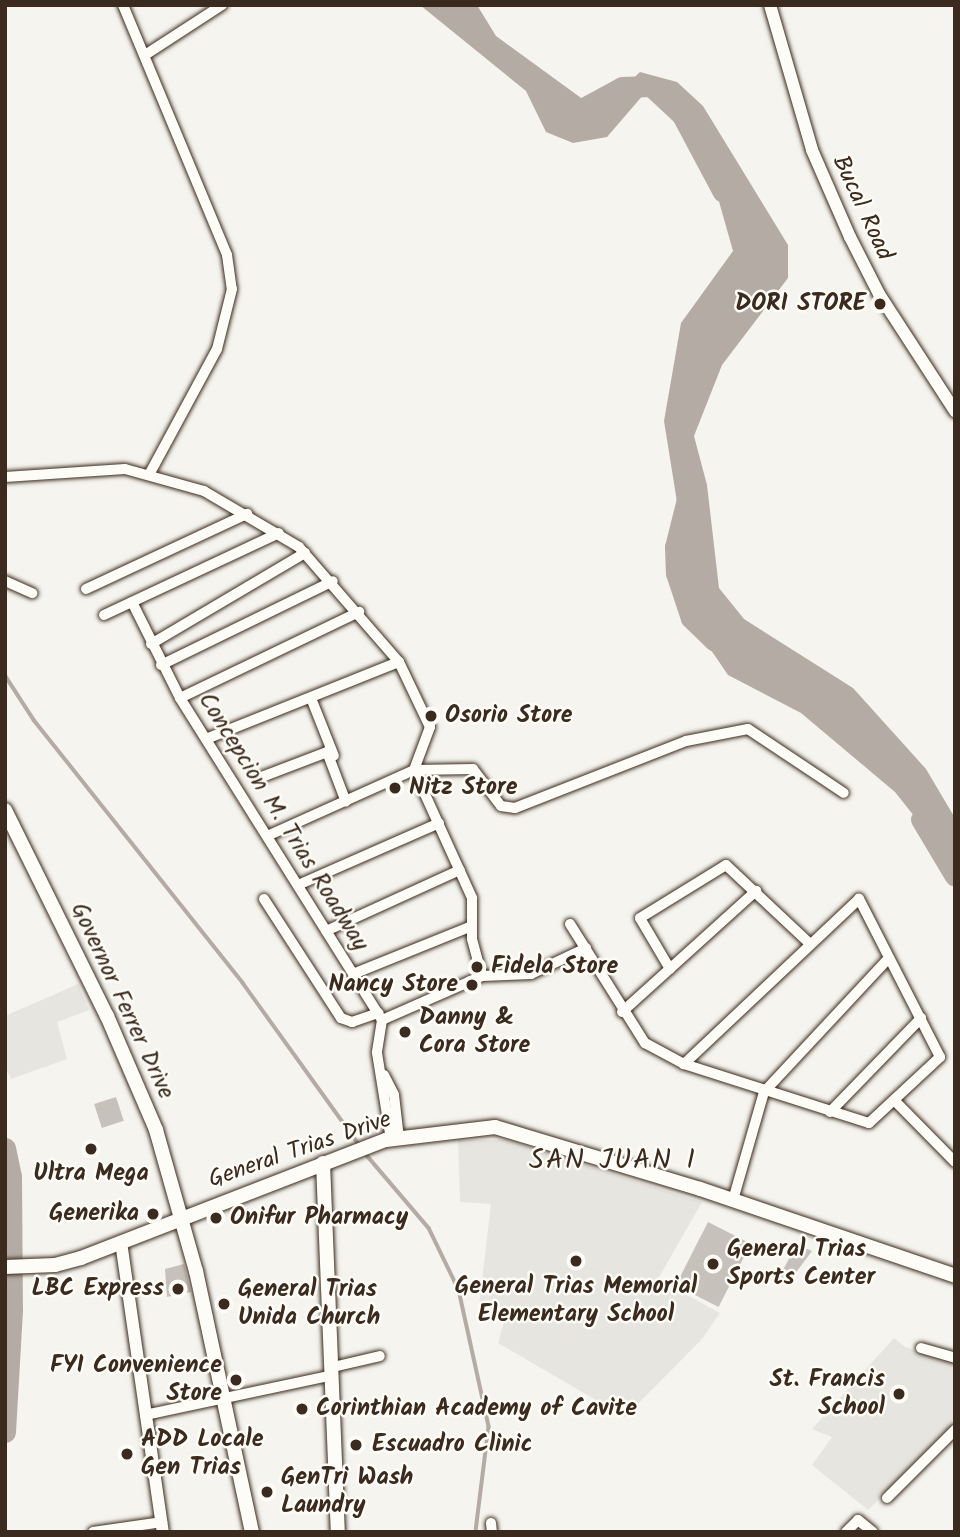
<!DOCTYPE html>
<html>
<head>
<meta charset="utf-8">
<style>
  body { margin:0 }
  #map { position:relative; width:960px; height:1537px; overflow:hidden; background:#f5f4ee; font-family:Kalam,sans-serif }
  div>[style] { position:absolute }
  .built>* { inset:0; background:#e7e5df }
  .water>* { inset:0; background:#b4aca4 }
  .stream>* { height:3.5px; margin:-1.75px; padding:0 1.75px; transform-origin:1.75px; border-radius:1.75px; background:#b4aca4 }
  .river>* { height:21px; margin:-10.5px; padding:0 10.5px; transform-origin:10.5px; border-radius:10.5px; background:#b4aca4 }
  .building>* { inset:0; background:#c7c1bb; transform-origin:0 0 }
  .roads { filter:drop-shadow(0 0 2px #3b2a1e) drop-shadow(0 0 2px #3b2a1e) }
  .minor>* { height:10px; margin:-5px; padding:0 5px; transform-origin:5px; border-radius:5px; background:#fdfcf7 }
  .tertiary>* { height:12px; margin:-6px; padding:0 6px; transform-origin:6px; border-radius:6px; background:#fdfcf7 }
  .secondary>* { height:14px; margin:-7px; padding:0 7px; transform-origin:7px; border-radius:7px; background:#fdfcf7 }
  .dots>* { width:19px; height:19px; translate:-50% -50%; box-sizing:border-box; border:4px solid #fdfcf7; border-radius:50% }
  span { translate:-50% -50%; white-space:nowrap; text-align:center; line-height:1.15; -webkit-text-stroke:5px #fdfcf7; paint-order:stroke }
  .street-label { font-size:24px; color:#3b2a1e }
  .poi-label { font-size:24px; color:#3b2a1e; font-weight:700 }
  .right { translate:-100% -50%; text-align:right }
  .left { translate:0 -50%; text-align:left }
  .quarter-label { font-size:28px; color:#3b2a1e; letter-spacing:2px }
  .frame { position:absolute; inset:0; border:7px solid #3b2a1e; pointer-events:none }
</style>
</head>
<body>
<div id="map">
  <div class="built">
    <i style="clip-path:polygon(78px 984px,89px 1010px,57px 1022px,67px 1059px,11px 1079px,5px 1066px,5px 1016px)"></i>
    <i style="clip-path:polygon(458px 1140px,506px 1140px,702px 1202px,658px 1279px,720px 1313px,702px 1339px,625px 1417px,498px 1343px,505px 1318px,478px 1315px,491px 1204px,460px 1202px)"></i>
    <i style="clip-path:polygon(894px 1338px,905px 1347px,955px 1363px,955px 1425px,868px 1510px,812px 1465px,832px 1437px,812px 1429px)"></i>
  </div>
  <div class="water">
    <i style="clip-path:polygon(420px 5px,477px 5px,496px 36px,588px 103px,615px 96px,640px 72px,677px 82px,703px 106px,788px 245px,788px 278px,722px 365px,694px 436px,707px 485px,719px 588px,744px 619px,853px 688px,926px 769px,955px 818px,955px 885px,930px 836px,895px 792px,801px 713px,728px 675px,698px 631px,684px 598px,677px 563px,681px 527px,664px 421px,681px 323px,733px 251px,699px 131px,644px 94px,607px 137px,573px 143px,546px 132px,526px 91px)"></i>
  </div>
  <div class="stream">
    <i style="left:5px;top:675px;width:54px;rotate:57.2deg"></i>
    <i style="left:34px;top:720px;width:336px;rotate:51.5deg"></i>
    <i style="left:243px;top:983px;width:201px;rotate:54.3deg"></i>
    <i style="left:364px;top:1152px;width:100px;rotate:49.5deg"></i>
    <i style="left:429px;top:1228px;width:69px;rotate:64.2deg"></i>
    <i style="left:459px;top:1290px;width:140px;rotate:77.6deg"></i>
    <i style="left:489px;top:1427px;width:106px;rotate:97.1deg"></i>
  </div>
  <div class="river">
    <i style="left:576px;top:112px;width:52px;rotate:-28.5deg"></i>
    <i style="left:622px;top:87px;width:29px;rotate:-2deg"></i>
    <i style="left:651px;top:86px;width:42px;rotate:43.1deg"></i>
    <i style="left:682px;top:115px;width:87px;rotate:62deg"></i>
    <i style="left:687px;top:499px;width:49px;rotate:104deg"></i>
    <i style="left:675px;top:547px;width:26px;rotate:88deg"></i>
    <i style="left:676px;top:573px;width:47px;rotate:71.6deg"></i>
    <i style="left:691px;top:618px;width:33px;rotate:44deg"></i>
    <i style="left:921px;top:819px;width:66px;rotate:59.2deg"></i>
    <i style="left:5px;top:1148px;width:29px;rotate:78deg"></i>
    <i style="left:11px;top:1176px;width:134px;rotate:89.6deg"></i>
    <i style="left:12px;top:1310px;width:122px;rotate:93.3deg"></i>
  </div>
  <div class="building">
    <i style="left:116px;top:1097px;width:25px;height:23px;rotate:72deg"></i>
    <i style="left:708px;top:1222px;width:48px;height:71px;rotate:27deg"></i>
    <i style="clip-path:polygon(797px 1244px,812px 1251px,791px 1279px,778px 1279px)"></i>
    <i style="clip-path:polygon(184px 1264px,191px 1292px,167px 1297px,165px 1269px)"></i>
  </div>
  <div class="roads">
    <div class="minor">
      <i style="left:123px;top:5px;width:271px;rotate:67.4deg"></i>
      <i style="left:227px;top:255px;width:34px;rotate:82deg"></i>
      <i style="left:232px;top:289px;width:62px;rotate:104deg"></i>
      <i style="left:217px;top:349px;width:141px;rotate:118.4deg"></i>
      <i style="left:145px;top:55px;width:92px;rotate:-33deg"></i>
      <i style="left:5px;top:477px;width:120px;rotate:-3.8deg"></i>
      <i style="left:125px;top:469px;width:82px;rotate:15.6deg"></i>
      <i style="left:204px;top:491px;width:110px;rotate:30.5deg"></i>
      <i style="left:299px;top:547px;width:152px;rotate:49deg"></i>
      <i style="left:399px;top:662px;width:72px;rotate:64.5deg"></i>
      <i style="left:430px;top:727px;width:46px;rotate:110.4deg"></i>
      <i style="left:414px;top:770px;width:161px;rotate:155.8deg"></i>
      <i style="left:5px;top:581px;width:30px;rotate:24deg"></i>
      <i style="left:86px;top:589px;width:178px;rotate:-25deg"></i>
      <i style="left:132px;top:602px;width:107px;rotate:63.4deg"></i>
      <i style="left:180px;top:698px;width:380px;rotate:57.9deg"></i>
      <i style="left:382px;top:1020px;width:33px;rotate:99deg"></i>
      <i style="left:377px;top:1053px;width:87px;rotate:80.8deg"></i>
      <i style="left:104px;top:615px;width:193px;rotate:-25.1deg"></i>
      <i style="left:151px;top:644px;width:179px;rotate:-30.6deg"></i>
      <i style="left:161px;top:665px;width:191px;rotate:-26deg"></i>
      <i style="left:180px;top:698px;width:199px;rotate:-25.7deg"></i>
      <i style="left:311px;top:698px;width:62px;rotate:68.4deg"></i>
      <i style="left:206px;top:739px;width:208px;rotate:-21.8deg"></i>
      <i style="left:414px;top:770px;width:59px;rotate:-1deg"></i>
      <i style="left:473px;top:769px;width:46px;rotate:52.9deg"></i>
      <i style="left:501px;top:806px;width:14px;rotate:8deg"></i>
      <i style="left:515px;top:808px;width:184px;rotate:-21.4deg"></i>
      <i style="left:686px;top:741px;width:63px;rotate:-11deg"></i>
      <i style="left:748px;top:729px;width:115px;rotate:33.7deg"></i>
      <i style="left:414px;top:770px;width:141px;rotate:65.6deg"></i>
      <i style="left:472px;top:898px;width:41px;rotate:90deg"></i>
      <i style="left:472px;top:939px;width:38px;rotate:75deg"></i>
      <i style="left:259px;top:778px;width:73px;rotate:-20.9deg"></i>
      <i style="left:327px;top:752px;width:53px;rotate:69.2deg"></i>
      <i style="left:298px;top:885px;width:154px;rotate:-23.7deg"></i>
      <i style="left:264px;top:899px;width:142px;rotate:57.1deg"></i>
      <i style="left:341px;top:1018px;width:12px;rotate:20deg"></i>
      <i style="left:352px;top:1022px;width:28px;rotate:-19deg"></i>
      <i style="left:570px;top:924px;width:141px;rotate:57.8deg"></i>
      <i style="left:645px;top:1043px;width:44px;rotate:28.3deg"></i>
      <i style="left:684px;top:1064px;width:194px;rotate:17.7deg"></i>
      <i style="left:869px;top:1123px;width:97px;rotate:-42.9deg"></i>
      <i style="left:940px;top:1057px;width:178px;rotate:-117.1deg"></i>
      <i style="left:859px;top:899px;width:241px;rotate:136.7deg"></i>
      <i style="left:326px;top:931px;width:147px;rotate:-24.5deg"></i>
      <i style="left:670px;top:969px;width:59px;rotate:-120.5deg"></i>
      <i style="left:640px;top:918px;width:101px;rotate:-31.6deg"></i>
      <i style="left:726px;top:865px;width:112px;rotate:43.2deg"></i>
      <i style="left:353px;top:974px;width:128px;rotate:-22deg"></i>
      <i style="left:622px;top:1012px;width:181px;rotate:-42.1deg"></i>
      <i style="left:382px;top:1020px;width:109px;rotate:-23.7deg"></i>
      <i style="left:482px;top:976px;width:49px;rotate:-2.3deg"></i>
      <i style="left:531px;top:974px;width:61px;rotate:-25.3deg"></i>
      <i style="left:384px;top:1075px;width:22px;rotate:63deg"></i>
      <i style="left:394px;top:1095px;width:43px;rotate:83.4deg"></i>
      <i style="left:894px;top:1100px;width:87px;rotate:45.5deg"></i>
      <i style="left:830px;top:1112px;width:131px;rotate:-45.9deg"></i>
      <i style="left:733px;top:1200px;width:112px;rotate:-74deg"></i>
      <i style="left:764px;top:1092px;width:180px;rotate:-47deg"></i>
      <i style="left:921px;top:1348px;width:35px;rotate:16deg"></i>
      <i style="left:333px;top:1367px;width:48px;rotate:-13.2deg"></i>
      <i style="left:145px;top:1415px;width:192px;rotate:-12deg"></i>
      <i style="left:887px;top:1498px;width:96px;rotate:-45deg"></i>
      <i style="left:491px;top:1523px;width:9px;rotate:84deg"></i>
      <i style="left:93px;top:1532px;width:70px;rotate:-8.2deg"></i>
      <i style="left:846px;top:1532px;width:17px;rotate:-45deg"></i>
      <i style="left:858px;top:1520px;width:19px;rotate:39deg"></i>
    </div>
    <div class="tertiary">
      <i style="left:770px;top:5px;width:151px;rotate:73.8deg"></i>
      <i style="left:812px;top:150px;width:95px;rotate:66.4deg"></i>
      <i style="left:850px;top:237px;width:64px;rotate:63deg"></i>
      <i style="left:879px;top:294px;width:140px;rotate:57deg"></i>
      <i style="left:121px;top:1242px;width:293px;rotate:81.8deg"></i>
    </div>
    <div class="secondary">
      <i style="left:5px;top:810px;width:230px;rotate:63.7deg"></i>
      <i style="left:107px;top:1016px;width:124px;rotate:66.7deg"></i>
      <i style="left:156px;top:1130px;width:147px;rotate:74.2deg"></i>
      <i style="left:196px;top:1271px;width:267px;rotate:77.9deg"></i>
      <i style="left:323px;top:1163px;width:369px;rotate:87.7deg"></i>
      <i style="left:5px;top:1267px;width:50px;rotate:-2.3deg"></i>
      <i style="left:55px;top:1265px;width:27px;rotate:-15deg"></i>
      <i style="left:81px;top:1258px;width:327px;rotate:-21.2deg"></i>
      <i style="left:386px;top:1140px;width:110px;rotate:-6.8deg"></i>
      <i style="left:495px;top:1127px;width:214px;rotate:16.8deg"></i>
      <i style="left:700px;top:1189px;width:269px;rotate:18.8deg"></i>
    </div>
  </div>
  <div class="dots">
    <i style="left:880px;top:304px;background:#3b2a1e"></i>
    <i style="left:431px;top:716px;background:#3b2a1e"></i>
    <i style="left:395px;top:788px;background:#3b2a1e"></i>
    <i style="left:477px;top:967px;background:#3b2a1e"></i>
    <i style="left:472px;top:985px;background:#3b2a1e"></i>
    <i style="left:405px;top:1032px;background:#3b2a1e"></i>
    <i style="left:91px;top:1149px;background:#3b2a1e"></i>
    <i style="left:153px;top:1214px;background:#3b2a1e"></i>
    <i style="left:216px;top:1218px;background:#3b2a1e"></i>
    <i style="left:576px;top:1261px;background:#3b2a1e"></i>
    <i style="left:713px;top:1264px;background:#3b2a1e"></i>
    <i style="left:178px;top:1289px;background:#3b2a1e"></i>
    <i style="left:224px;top:1304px;background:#3b2a1e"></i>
    <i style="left:236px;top:1380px;background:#3b2a1e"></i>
    <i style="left:899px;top:1394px;background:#3b2a1e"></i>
    <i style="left:302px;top:1409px;background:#3b2a1e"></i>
    <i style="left:356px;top:1445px;background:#3b2a1e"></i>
    <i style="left:127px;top:1454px;background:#3b2a1e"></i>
    <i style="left:267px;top:1492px;background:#3b2a1e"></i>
  </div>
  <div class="street-label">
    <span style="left:862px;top:208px;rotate:65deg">Bucal Road</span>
    <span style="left:283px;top:822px;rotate:58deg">Concepcion M. Trias Roadway</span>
    <span style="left:122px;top:1001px;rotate:65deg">Governor Ferrer Drive</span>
    <span style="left:300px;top:1150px;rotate:-19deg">General Trias Drive</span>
  </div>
  <div class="poi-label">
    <span class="right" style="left:866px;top:304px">DORI STORE</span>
    <span class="left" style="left:445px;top:716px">Osorio Store</span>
    <span class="left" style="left:409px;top:788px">Nitz Store</span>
    <span class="left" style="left:491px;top:967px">Fidela Store</span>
    <span class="right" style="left:458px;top:985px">Nancy Store</span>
    <span class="left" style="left:419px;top:1032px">Danny &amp;<br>Cora Store</span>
    <span style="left:91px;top:1174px">Ultra Mega</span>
    <span class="right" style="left:139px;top:1214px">Generika</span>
    <span class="left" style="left:230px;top:1218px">Onifur Pharmacy</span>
    <span class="left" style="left:727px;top:1264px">General Trias<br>Sports Center</span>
    <span style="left:576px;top:1301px">General Trias Memorial<br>Elementary School</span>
    <span class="right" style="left:164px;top:1289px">LBC Express</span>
    <span class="left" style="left:238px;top:1304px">General Trias<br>Unida Church</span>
    <span class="right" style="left:222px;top:1380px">FYI Convenience<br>Store</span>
    <span class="right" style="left:885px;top:1394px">St. Francis<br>School</span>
    <span class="left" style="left:316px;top:1409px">Corinthian Academy of Cavite</span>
    <span class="left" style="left:141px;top:1454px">ADD Locale<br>Gen Trias</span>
    <span class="left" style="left:372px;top:1445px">Escuadro Clinic</span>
    <span class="left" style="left:281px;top:1492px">GenTri Wash<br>Laundry</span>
  </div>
  <div class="quarter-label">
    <span style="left:613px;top:1161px">SAN JUAN I</span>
  </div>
  <div class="frame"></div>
</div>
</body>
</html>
